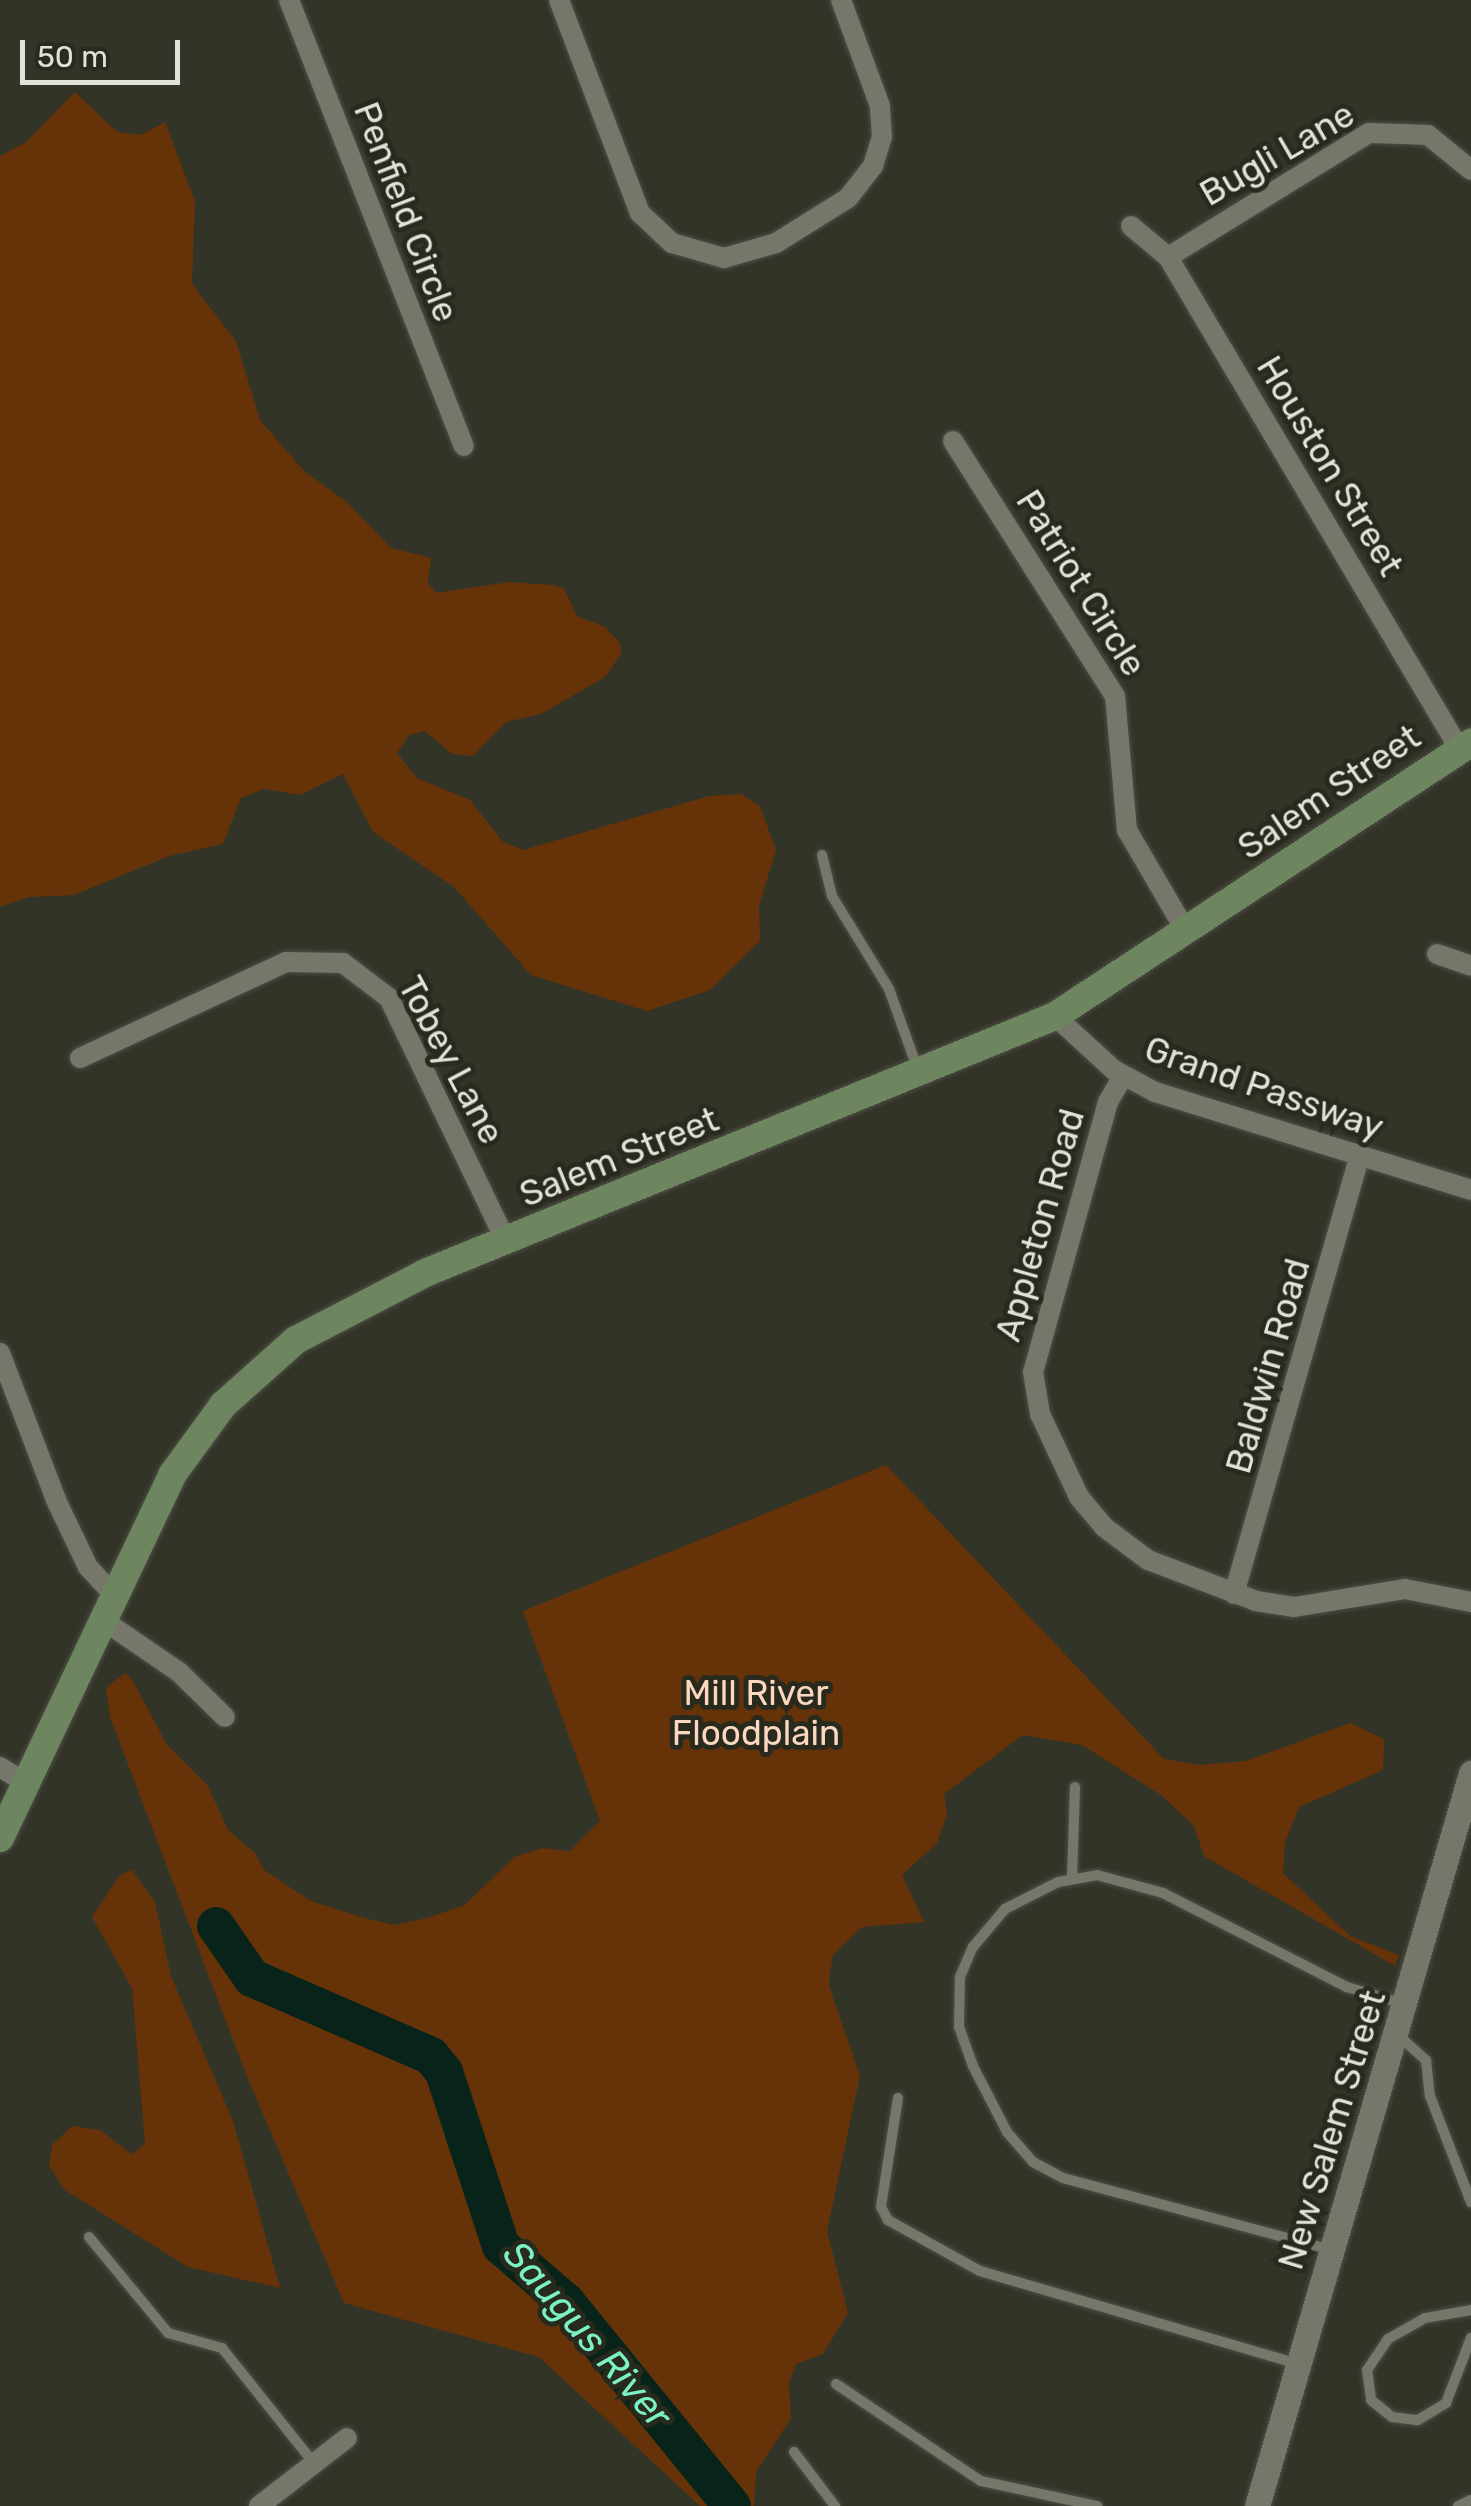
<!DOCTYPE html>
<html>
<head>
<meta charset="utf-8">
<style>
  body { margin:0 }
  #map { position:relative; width:1471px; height:2506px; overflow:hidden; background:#333428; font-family:Rubik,sans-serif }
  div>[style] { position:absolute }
  .green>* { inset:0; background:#663308 }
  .river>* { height:38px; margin:-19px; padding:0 19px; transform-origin:19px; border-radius:19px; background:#08241a }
  .roads { filter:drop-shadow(0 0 2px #4e4f45) drop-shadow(0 0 2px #4e4f45) }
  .service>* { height:10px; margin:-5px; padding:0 5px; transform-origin:5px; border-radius:5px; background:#76776a }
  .minor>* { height:20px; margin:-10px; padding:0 10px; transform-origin:10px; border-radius:10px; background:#76776a }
  .tertiary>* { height:25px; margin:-12.5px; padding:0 12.5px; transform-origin:12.5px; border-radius:12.5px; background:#76776a }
  .secondary>* { height:28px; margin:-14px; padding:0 14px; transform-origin:14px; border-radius:14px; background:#6e8660 }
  span { translate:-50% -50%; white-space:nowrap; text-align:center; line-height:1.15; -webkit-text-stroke:10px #292a1e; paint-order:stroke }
  .street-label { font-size:35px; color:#e1e2da }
  .park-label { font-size:35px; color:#fcd8c1 }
  .water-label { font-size:38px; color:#7af2c6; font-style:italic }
  .scale { position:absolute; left:20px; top:40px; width:160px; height:45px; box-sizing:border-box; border:5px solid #e1e2da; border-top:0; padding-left:12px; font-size:30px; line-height:35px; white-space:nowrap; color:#e1e2da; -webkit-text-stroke:8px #292a1e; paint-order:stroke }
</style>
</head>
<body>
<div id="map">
  <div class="green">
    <i style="clip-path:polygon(75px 92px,117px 132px,141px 135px,165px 122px,195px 201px,192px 284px,236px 341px,260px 420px,304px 471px,347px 502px,391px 548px,431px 558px,428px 583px,436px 593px,509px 582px,553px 585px,564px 589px,577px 616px,605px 627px,620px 643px,621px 654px,605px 677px,541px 714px,506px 722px,473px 756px,452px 754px,425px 731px,409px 735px,397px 753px,417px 778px,470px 800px,503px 842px,523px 850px,709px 796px,741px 794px,760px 806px,776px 850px,759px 906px,760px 941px,710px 990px,647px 1011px,531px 975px,454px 887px,373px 832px,343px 774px,300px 795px,264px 789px,241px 798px,223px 844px,169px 856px,74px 895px,29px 897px,0 907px,0 156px,25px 143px)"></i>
    <i style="clip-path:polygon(886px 1465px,1164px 1759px,1200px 1765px,1246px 1761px,1350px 1723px,1384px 1739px,1383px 1770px,1299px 1807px,1285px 1842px,1283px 1873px,1350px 1936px,1399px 1955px,1395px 1966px,1204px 1856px,1194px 1826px,1161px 1795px,1082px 1745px,1023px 1735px,944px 1794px,947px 1814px,937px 1843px,902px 1875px,924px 1922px,862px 1927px,833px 1955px,830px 1971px,829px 1986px,860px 2076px,827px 2231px,848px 2313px,823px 2354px,796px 2364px,789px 2382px,791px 2418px,756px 2472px,754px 2506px,700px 2506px,539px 2357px,344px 2303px,248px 2079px,110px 1717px,106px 1688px,125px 1673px,133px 1681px,167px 1745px,208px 1786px,228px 1830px,255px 1853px,264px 1870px,311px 1901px,361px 1917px,394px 1925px,427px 1918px,465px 1905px,514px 1857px,543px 1848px,570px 1851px,600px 1821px,523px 1611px)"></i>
    <i style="clip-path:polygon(132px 1870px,155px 1902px,171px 1976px,233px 2121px,280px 2288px,188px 2267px,65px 2190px,49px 2166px,52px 2145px,72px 2126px,100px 2130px,131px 2154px,145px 2144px,132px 1988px,92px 1917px,120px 1875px)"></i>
  </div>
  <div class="river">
    <i style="left:216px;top:1926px;width:63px;rotate:55.3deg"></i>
    <i style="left:252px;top:1978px;width:195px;rotate:23.5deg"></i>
    <i style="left:431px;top:2056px;width:21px;rotate:51deg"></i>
    <i style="left:444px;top:2072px;width:183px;rotate:71.9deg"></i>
    <i style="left:501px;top:2246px;width:86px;rotate:40.7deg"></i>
    <i style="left:566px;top:2302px;width:263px;rotate:50.9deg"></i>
  </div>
  <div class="roads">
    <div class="service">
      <i style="left:822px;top:855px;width:42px;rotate:76.3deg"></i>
      <i style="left:832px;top:896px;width:109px;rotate:58.5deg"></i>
      <i style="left:889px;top:989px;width:86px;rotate:70.3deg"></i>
      <i style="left:1072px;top:1878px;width:91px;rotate:-88.1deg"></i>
      <i style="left:1398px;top:2035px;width:38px;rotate:42deg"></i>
      <i style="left:1426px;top:2060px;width:36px;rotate:84deg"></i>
      <i style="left:1430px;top:2096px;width:114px;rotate:68.9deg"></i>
      <i style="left:898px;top:2098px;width:110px;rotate:98.9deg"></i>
      <i style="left:881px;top:2207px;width:15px;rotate:62deg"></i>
      <i style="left:888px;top:2220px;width:105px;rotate:29deg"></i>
      <i style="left:980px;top:2271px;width:331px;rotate:16.3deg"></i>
      <i style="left:89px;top:2237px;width:124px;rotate:50.5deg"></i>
      <i style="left:168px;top:2333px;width:56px;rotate:15.5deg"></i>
      <i style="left:222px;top:2348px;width:146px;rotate:51.4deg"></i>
      <i style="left:1332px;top:2250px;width:278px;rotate:-165deg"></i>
      <i style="left:1063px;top:2178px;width:34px;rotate:-152deg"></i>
      <i style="left:1033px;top:2162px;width:40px;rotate:-131deg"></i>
      <i style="left:1007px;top:2132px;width:74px;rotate:-117.3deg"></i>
      <i style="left:973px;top:2066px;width:41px;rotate:-109.7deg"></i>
      <i style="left:959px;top:2027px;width:50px;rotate:-88.9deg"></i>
      <i style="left:960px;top:1977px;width:33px;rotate:-67deg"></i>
      <i style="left:973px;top:1947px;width:50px;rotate:-49.9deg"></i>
      <i style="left:1005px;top:1909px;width:59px;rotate:-27deg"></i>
      <i style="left:1058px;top:1882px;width:40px;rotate:-10deg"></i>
      <i style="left:1097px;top:1875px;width:68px;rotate:15.3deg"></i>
      <i style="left:1163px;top:1893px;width:207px;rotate:27.1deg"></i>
      <i style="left:1347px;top:1987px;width:55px;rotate:16.8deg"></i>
      <i style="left:1471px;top:2310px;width:47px;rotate:170.1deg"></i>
      <i style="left:1425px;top:2318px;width:43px;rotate:150.4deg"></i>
      <i style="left:1388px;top:2339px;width:37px;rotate:124deg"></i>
      <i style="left:1367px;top:2370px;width:30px;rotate:82deg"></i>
      <i style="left:1371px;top:2400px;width:27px;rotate:39deg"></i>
      <i style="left:1392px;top:2417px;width:26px;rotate:7deg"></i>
      <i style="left:1418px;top:2420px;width:33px;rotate:-31deg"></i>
      <i style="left:1446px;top:2403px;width:70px;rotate:-69deg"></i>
      <i style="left:836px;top:2384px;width:174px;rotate:33.8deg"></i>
      <i style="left:981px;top:2481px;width:119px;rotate:12.2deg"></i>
      <i style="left:794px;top:2452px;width:68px;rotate:52.8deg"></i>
      <i style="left:1458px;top:2506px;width:14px;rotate:-25deg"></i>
    </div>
    <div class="minor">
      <i style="left:289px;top:0;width:479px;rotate:68.6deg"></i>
      <i style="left:559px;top:0;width:228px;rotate:69.2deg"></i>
      <i style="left:640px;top:213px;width:44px;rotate:43.2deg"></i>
      <i style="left:672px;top:243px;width:54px;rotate:16.1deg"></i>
      <i style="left:724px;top:258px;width:54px;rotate:-16.1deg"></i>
      <i style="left:776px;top:243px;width:85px;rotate:-32deg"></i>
      <i style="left:848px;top:198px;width:41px;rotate:-52deg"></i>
      <i style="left:873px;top:166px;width:30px;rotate:-73deg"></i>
      <i style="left:882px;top:137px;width:31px;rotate:-94deg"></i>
      <i style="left:880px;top:106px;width:113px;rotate:-110.2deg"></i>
      <i style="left:1131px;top:226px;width:48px;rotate:40deg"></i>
      <i style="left:1168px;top:257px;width:573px;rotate:59.36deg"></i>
      <i style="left:1168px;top:257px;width:236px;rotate:-31.7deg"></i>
      <i style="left:1369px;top:133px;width:59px;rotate:1.9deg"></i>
      <i style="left:1428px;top:135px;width:55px;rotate:39.1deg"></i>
      <i style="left:953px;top:441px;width:302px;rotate:57.6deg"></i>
      <i style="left:1115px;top:696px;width:135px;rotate:84.9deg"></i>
      <i style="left:1127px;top:830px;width:119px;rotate:59.8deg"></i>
      <i style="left:1437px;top:954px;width:36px;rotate:19deg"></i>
      <i style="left:1055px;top:1016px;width:80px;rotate:42.5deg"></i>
      <i style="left:1114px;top:1070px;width:47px;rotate:28.2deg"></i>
      <i style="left:1155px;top:1092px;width:331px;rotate:17.2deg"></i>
      <i style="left:80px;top:1058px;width:227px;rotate:-25deg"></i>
      <i style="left:286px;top:962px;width:57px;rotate:1deg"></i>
      <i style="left:343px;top:963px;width:58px;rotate:37.3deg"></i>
      <i style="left:389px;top:998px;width:270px;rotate:64.3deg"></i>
      <i style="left:1123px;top:1076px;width:30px;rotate:120deg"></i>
      <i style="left:1108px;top:1102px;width:280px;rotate:105.5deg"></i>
      <i style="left:1033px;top:1372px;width:43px;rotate:80.5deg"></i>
      <i style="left:1040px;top:1414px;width:92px;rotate:64.8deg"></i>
      <i style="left:1079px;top:1497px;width:39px;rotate:50deg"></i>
      <i style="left:1104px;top:1527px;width:55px;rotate:36.9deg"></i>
      <i style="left:1148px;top:1560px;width:116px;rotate:20.8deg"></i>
      <i style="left:1256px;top:1601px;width:38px;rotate:9deg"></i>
      <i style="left:1294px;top:1607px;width:112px;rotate:-9.2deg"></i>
      <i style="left:1405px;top:1589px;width:67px;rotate:11.1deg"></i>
      <i style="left:0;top:1353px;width:157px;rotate:69.1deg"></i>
      <i style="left:56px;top:1500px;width:74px;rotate:64.5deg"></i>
      <i style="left:88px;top:1567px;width:35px;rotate:47deg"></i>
      <i style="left:1234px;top:1594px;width:457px;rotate:-74deg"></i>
      <i style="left:100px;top:1618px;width:96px;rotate:34.4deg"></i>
      <i style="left:179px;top:1672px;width:64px;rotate:44.4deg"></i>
      <i style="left:0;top:1767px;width:31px;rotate:32deg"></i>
      <i style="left:259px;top:2506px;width:111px;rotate:-37.7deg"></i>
    </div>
    <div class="tertiary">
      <i style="left:1257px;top:2506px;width:764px;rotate:-73.72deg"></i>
    </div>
    <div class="secondary">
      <i style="left:0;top:1838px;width:402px;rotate:-64.6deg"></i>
      <i style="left:172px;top:1475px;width:87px;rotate:-53.9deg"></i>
      <i style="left:223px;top:1405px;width:98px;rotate:-41.7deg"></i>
      <i style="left:296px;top:1340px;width:145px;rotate:-27.4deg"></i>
      <i style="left:425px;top:1273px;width:680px;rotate:-22.19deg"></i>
      <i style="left:1055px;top:1016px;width:498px;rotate:-33.3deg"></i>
    </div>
  </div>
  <div class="street-label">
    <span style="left:1277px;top:154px;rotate:-30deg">Bugli Lane</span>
    <span style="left:406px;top:212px;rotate:69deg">Penfield Circle</span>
    <span style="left:1330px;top:466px;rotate:59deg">Houston Street</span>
    <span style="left:1081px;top:583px;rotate:58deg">Patriot Circle</span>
    <span style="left:1329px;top:792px;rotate:-34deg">Salem Street</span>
    <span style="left:451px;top:1060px;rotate:62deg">Tobey Lane</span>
    <span style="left:1264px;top:1088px;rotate:19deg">Grand Passway</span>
    <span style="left:619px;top:1157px;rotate:-22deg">Salem Street</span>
    <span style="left:1040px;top:1225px;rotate:-74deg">Appleton Road</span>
    <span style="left:1268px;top:1366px;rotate:-74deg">Baldwin Road</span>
    <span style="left:1332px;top:2130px;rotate:-73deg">New Salem Street</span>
  </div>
  <div class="park-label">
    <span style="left:756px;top:1713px">Mill River<br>Floodplain</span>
  </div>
  <div class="water-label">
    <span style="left:587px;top:2335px;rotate:49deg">Saugus River</span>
  </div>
  <div class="scale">50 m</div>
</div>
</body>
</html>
